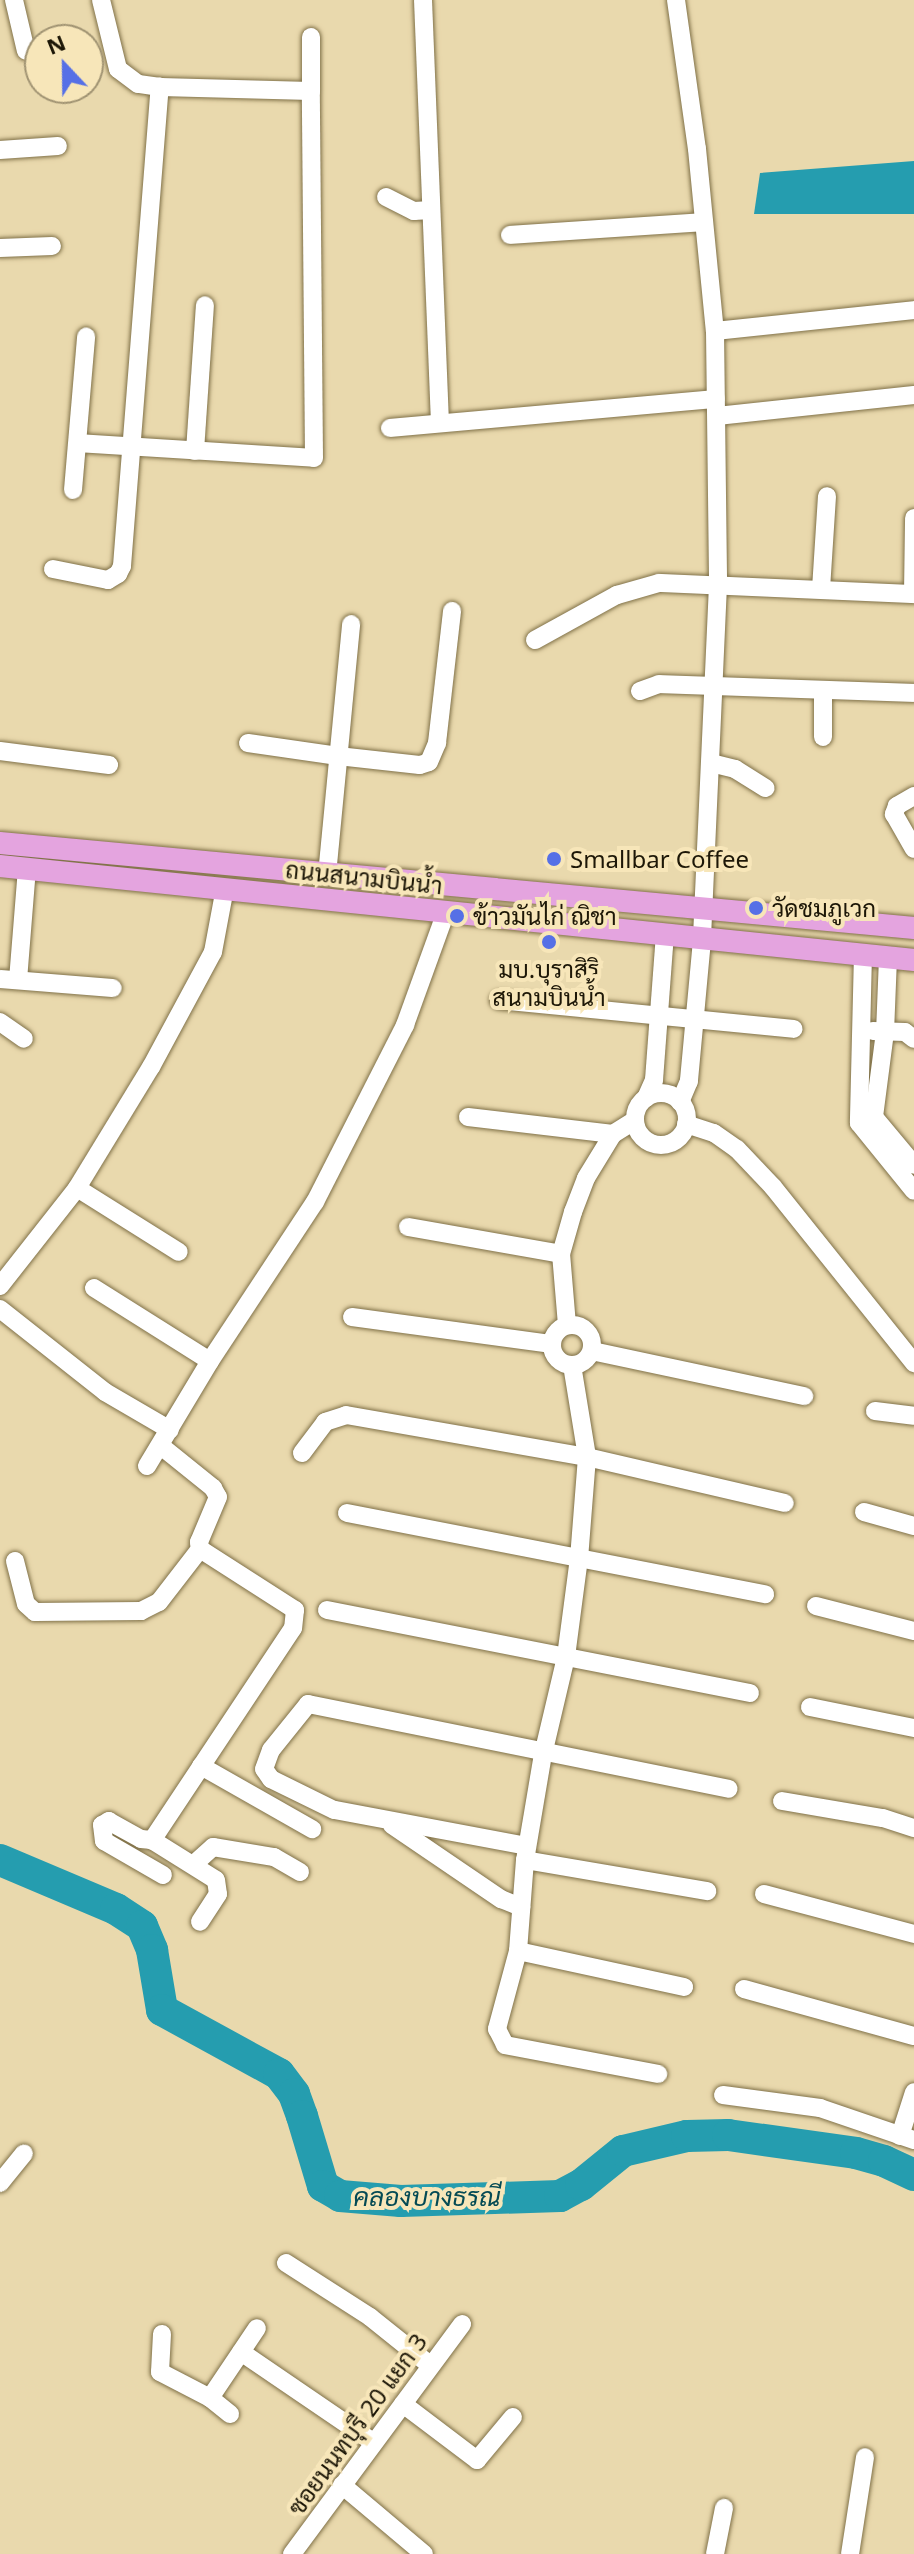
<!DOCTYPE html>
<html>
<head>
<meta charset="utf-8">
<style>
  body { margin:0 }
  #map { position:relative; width:914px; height:2554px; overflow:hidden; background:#e9d9ad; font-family:"Noto Sans",Sarabun,sans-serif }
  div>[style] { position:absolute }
  .water>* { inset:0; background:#259daf }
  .river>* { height:32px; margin:-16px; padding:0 16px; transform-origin:16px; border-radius:16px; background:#259daf }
  .roads { filter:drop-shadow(0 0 2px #807148) drop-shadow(0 0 2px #807148) }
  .minor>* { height:18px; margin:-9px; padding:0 9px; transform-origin:9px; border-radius:9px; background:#fff }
  .minor>.ring { margin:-9px; padding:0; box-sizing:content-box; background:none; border:18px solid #fff; border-radius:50% }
  .major>* { height:22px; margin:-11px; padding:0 11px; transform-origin:11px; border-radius:11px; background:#e4a4df }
  .dots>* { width:22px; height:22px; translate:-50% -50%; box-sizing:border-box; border:4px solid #f7e6b9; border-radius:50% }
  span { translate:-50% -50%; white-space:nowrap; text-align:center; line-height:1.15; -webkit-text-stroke:8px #f7e6b9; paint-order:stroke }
  .poi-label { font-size:24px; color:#1d1707 }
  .left { translate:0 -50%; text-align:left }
  .street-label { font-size:24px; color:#1d1707 }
  .water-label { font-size:26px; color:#054a54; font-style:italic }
  .north { position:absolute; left:24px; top:24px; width:80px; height:80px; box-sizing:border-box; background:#f7e6b9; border:2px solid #a09372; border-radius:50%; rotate:338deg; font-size:22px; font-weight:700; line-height:32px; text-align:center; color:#1d1707 }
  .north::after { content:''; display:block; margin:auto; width:28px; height:36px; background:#5670e6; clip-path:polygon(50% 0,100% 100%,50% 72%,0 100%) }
</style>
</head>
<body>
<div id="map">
  <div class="water">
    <i style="clip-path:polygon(914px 161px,914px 214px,754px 214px,760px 173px)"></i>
  </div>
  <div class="river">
    <i style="left:0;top:1860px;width:126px;rotate:22.9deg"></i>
    <i style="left:116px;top:1909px;width:31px;rotate:33deg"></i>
    <i style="left:142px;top:1926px;width:26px;rotate:67deg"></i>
    <i style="left:152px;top:1950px;width:61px;rotate:80.5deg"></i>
    <i style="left:162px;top:2010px;width:133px;rotate:28.7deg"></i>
    <i style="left:279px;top:2074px;width:25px;rotate:53deg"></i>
    <i style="left:294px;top:2094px;width:23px;rotate:70deg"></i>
    <i style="left:302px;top:2116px;width:73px;rotate:73.3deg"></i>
    <i style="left:323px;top:2186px;width:20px;rotate:30deg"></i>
    <i style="left:340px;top:2196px;width:61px;rotate:4.7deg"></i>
    <i style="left:401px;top:2201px;width:159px;rotate:-1.8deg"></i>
    <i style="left:560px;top:2196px;width:24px;rotate:-28deg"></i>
    <i style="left:581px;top:2185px;width:54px;rotate:-39deg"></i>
    <i style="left:623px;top:2151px;width:66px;rotate:-13.2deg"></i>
    <i style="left:687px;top:2136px;width:41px;rotate:-1.4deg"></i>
    <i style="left:728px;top:2135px;width:129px;rotate:8deg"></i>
    <i style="left:856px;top:2153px;width:29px;rotate:16deg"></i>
    <i style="left:884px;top:2161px;width:33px;rotate:25deg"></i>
  </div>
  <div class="roads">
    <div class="minor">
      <i style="left:14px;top:0;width:52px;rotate:76.8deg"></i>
      <i style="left:423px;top:0;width:422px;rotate:87.7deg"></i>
      <i style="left:676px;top:0;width:150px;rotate:82deg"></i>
      <i style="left:697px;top:149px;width:183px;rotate:84.4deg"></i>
      <i style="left:715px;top:331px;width:254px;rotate:89.3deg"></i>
      <i style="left:718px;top:585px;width:355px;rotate:92.6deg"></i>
      <i style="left:702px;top:940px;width:142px;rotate:95.3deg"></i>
      <i style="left:689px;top:1081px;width:23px;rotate:113deg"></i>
      <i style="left:311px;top:37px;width:54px;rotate:90deg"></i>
      <i style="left:0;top:150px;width:58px;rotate:-3.9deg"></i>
      <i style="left:386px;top:197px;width:31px;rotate:27deg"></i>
      <i style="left:414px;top:211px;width:17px;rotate:-3deg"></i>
      <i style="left:510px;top:235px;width:194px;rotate:-3.8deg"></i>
      <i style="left:0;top:248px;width:52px;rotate:-2.2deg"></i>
      <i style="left:715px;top:331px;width:200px;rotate:-6deg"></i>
      <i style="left:717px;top:416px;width:198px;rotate:-6.1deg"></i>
      <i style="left:390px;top:428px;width:327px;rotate:-5.1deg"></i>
      <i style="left:78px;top:443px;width:236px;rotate:3.6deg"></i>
      <i style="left:314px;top:458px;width:367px;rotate:-90.5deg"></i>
      <i style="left:311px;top:91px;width:151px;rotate:-178.5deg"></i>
      <i style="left:195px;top:451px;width:146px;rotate:-86.1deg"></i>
      <i style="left:73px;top:490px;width:154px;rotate:-85.1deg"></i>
      <i style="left:53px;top:569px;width:56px;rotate:11.3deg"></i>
      <i style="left:108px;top:580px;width:12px;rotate:-31deg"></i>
      <i style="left:118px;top:574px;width:9px;rotate:-63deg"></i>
      <i style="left:122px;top:566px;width:481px;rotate:-85.5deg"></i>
      <i style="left:160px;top:87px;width:22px;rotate:-172deg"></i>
      <i style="left:138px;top:84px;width:25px;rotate:-143deg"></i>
      <i style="left:118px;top:69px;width:71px;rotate:-103.8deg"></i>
      <i style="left:821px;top:589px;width:93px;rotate:-86.3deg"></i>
      <i style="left:913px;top:594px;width:76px;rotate:-89.2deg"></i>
      <i style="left:535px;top:640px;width:94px;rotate:-28.8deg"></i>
      <i style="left:617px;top:595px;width:44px;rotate:-15.9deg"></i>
      <i style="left:659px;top:583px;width:255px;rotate:2.5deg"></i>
      <i style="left:640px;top:691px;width:20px;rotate:-20deg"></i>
      <i style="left:659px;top:684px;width:255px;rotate:2deg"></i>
      <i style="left:823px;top:691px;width:46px;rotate:90deg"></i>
      <i style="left:248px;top:743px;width:91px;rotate:8.2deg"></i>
      <i style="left:338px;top:756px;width:82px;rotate:6.3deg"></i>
      <i style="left:420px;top:765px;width:9px;rotate:-18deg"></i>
      <i style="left:429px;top:762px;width:21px;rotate:-67deg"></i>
      <i style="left:437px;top:743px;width:133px;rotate:-83.5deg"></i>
      <i style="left:0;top:751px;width:110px;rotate:7.3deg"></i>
      <i style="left:711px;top:763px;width:25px;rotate:14deg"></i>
      <i style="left:735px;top:769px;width:36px;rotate:32deg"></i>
      <i style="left:914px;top:796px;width:20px;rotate:150deg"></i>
      <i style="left:897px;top:806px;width:9px;rotate:111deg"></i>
      <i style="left:894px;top:814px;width:40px;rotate:60.3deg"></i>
      <i style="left:327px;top:875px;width:252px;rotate:-84.5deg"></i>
      <i style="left:863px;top:954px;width:169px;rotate:91.4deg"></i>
      <i style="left:859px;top:1123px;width:87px;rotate:51deg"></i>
      <i style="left:888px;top:958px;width:74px;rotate:92.3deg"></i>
      <i style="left:885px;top:1032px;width:86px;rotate:97.4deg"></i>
      <i style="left:874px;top:1117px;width:62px;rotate:50.2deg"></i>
      <i style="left:0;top:979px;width:113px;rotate:4.6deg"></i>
      <i style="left:18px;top:980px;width:111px;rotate:-85.4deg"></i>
      <i style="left:499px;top:1000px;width:296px;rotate:5.6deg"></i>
      <i style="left:0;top:1022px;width:29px;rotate:35deg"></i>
      <i style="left:873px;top:1031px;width:32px;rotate:2deg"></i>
      <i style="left:905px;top:1032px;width:11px;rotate:38deg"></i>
      <i class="ring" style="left:635px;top:1093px;width:34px;height:34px"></i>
      <i style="left:646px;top:1098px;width:20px;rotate:-66deg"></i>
      <i style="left:654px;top:1080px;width:145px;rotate:-85.7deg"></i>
      <i style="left:468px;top:1117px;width:146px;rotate:6.7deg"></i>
      <i style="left:686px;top:1124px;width:29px;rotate:18deg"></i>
      <i style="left:714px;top:1133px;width:28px;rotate:35deg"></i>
      <i style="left:737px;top:1149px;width:52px;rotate:46.5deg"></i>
      <i style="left:773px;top:1187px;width:226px;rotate:51.3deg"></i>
      <i style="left:77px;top:1188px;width:120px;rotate:32.1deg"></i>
      <i style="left:408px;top:1227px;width:155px;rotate:10deg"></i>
      <i style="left:0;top:1286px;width:125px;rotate:-51.8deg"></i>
      <i style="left:77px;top:1188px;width:142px;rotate:-58.6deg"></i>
      <i style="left:151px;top:1067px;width:131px;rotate:-61.7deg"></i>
      <i style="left:213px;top:952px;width:65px;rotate:-79.4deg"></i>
      <i style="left:94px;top:1288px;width:137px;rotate:32.2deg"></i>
      <i style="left:0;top:1309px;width:134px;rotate:38.3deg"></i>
      <i style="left:105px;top:1392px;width:75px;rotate:30.3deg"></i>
      <i style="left:352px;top:1317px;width:202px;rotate:7.7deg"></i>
      <i class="ring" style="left:552px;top:1325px;width:22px;height:22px"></i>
      <i style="left:567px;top:1325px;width:71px;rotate:-94.8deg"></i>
      <i style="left:561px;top:1254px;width:44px;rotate:-74.1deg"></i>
      <i style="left:573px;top:1212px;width:36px;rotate:-69deg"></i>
      <i style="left:586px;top:1178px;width:52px;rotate:-58.5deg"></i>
      <i style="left:613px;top:1134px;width:25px;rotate:-32deg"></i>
      <i style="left:592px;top:1351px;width:217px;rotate:12deg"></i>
      <i style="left:572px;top:1365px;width:93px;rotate:80.7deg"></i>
      <i style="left:587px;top:1457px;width:101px;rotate:94.5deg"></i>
      <i style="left:579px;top:1558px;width:100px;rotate:97.5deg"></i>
      <i style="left:566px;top:1657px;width:100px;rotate:103.3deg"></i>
      <i style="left:543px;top:1754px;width:108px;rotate:99.6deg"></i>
      <i style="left:525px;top:1860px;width:91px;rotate:94.4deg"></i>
      <i style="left:518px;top:1951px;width:81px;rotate:105.1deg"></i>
      <i style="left:497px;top:2029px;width:18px;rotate:63deg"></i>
      <i style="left:505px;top:2045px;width:156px;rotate:10.7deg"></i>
      <i style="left:875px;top:1411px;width:39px;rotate:7deg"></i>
      <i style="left:161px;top:1446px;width:67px;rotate:38.9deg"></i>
      <i style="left:213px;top:1488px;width:10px;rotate:61deg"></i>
      <i style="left:218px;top:1497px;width:49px;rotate:112.9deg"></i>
      <i style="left:199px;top:1542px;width:7px;rotate:82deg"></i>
      <i style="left:200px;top:1549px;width:113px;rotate:32.7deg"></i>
      <i style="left:295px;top:1610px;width:18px;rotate:96deg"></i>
      <i style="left:293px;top:1628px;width:255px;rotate:123.6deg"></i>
      <i style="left:152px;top:1840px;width:11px;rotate:-175deg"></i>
      <i style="left:141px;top:1839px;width:37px;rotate:-151deg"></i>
      <i style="left:109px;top:1821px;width:8px;rotate:150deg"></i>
      <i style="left:102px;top:1825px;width:16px;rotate:83deg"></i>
      <i style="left:104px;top:1841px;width:68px;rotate:30deg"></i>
      <i style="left:302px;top:1453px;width:39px;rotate:-53deg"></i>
      <i style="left:325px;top:1422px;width:22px;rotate:-18deg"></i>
      <i style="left:346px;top:1415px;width:245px;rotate:9.9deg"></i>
      <i style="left:587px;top:1457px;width:203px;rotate:13.1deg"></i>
      <i style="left:147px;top:1466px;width:122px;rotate:-59deg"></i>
      <i style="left:210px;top:1361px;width:191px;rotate:-56.6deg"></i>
      <i style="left:315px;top:1202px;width:199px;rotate:-63deg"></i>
      <i style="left:405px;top:1025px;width:120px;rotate:-70.1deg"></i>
      <i style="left:864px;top:1512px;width:52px;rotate:15.6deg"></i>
      <i style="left:347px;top:1513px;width:426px;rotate:11deg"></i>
      <i style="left:15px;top:1561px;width:44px;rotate:75.7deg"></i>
      <i style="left:26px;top:1604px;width:12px;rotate:42deg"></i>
      <i style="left:35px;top:1612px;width:106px;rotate:-0.5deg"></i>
      <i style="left:141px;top:1611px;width:20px;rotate:-27deg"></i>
      <i style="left:159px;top:1602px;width:67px;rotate:-52.3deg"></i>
      <i style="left:816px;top:1606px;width:101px;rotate:14.3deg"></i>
      <i style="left:327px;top:1610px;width:431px;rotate:11.1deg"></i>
      <i style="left:810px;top:1707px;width:106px;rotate:11.4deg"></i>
      <i style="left:201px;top:1766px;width:128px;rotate:29.6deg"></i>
      <i style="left:782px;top:1801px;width:102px;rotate:9.6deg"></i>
      <i style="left:883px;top:1818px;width:33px;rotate:18deg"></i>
      <i style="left:392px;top:1825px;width:132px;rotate:34.2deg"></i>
      <i style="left:501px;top:1899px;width:22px;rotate:22deg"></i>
      <i style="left:152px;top:1840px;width:75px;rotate:32deg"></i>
      <i style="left:216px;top:1880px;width:14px;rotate:82deg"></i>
      <i style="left:218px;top:1894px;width:33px;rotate:123deg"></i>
      <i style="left:527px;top:1846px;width:196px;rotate:-169.4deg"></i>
      <i style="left:334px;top:1810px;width:70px;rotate:-153.8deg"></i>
      <i style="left:271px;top:1779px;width:12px;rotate:-125deg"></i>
      <i style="left:264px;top:1769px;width:20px;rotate:-70deg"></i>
      <i style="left:271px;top:1750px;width:59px;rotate:-51.2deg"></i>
      <i style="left:308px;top:1704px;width:429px;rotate:11.4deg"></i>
      <i style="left:525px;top:1860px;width:185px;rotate:9.7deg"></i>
      <i style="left:193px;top:1865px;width:27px;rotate:-42deg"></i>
      <i style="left:213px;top:1847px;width:62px;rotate:9.3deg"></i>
      <i style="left:274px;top:1857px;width:30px;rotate:30deg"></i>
      <i style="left:764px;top:1894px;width:155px;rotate:14.9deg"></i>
      <i style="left:518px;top:1951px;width:170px;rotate:12.2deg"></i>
      <i style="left:744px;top:1989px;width:176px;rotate:15.5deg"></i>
      <i style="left:723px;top:2095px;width:98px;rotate:7.6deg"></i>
      <i style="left:820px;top:2108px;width:99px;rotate:18.8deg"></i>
      <i style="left:900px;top:2136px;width:46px;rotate:-72.3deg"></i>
      <i style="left:0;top:2183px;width:38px;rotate:-51deg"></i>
      <i style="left:286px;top:2263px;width:100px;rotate:32.7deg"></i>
      <i style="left:370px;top:2317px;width:77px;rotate:38.7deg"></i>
      <i style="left:162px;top:2334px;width:38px;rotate:93deg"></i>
      <i style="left:160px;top:2372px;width:56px;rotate:27.5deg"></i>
      <i style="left:241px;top:2352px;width:160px;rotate:34.3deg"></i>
      <i style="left:403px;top:2404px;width:93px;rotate:37.1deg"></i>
      <i style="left:477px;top:2460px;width:56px;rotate:-50.1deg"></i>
      <i style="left:230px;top:2414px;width:26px;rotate:-141deg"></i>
      <i style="left:210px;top:2398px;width:84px;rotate:-56.1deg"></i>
      <i style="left:342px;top:2485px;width:107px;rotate:40.1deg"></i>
      <i style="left:292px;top:2554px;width:286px;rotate:-53.5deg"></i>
      <i style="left:715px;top:2554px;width:47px;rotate:-78.9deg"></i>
      <i style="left:850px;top:2554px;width:98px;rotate:-81.2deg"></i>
    </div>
    <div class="major">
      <i style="left:0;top:843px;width:918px;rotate:5.31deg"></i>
      <i style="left:0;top:866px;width:919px;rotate:5.87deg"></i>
    </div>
  </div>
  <div class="dots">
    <i style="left:554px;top:859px;background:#5670e6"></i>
    <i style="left:756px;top:908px;background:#5670e6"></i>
    <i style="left:457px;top:916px;background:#5670e6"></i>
    <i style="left:549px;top:942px;background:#5670e6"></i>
  </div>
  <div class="poi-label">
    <span class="left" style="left:570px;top:859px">Smallbar Coffee</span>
    <span class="left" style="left:772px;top:908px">วัดชมภูเวก</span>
    <span class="left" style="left:473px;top:916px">ข้าวมันไก่ ณิชา</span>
    <span style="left:549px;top:983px">มบ.บุราสิริ<br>สนามบินน้ำ</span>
  </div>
  <div class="street-label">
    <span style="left:364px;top:877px;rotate:6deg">ถนนสนามบินน้ำ</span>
    <span style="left:357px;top:2424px;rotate:-54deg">ซอยนนทบุรี 20 แยก 3</span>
  </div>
  <div class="water-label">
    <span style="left:427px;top:2197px">คลองบางธรณี</span>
  </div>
  <div class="north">N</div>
</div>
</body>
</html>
